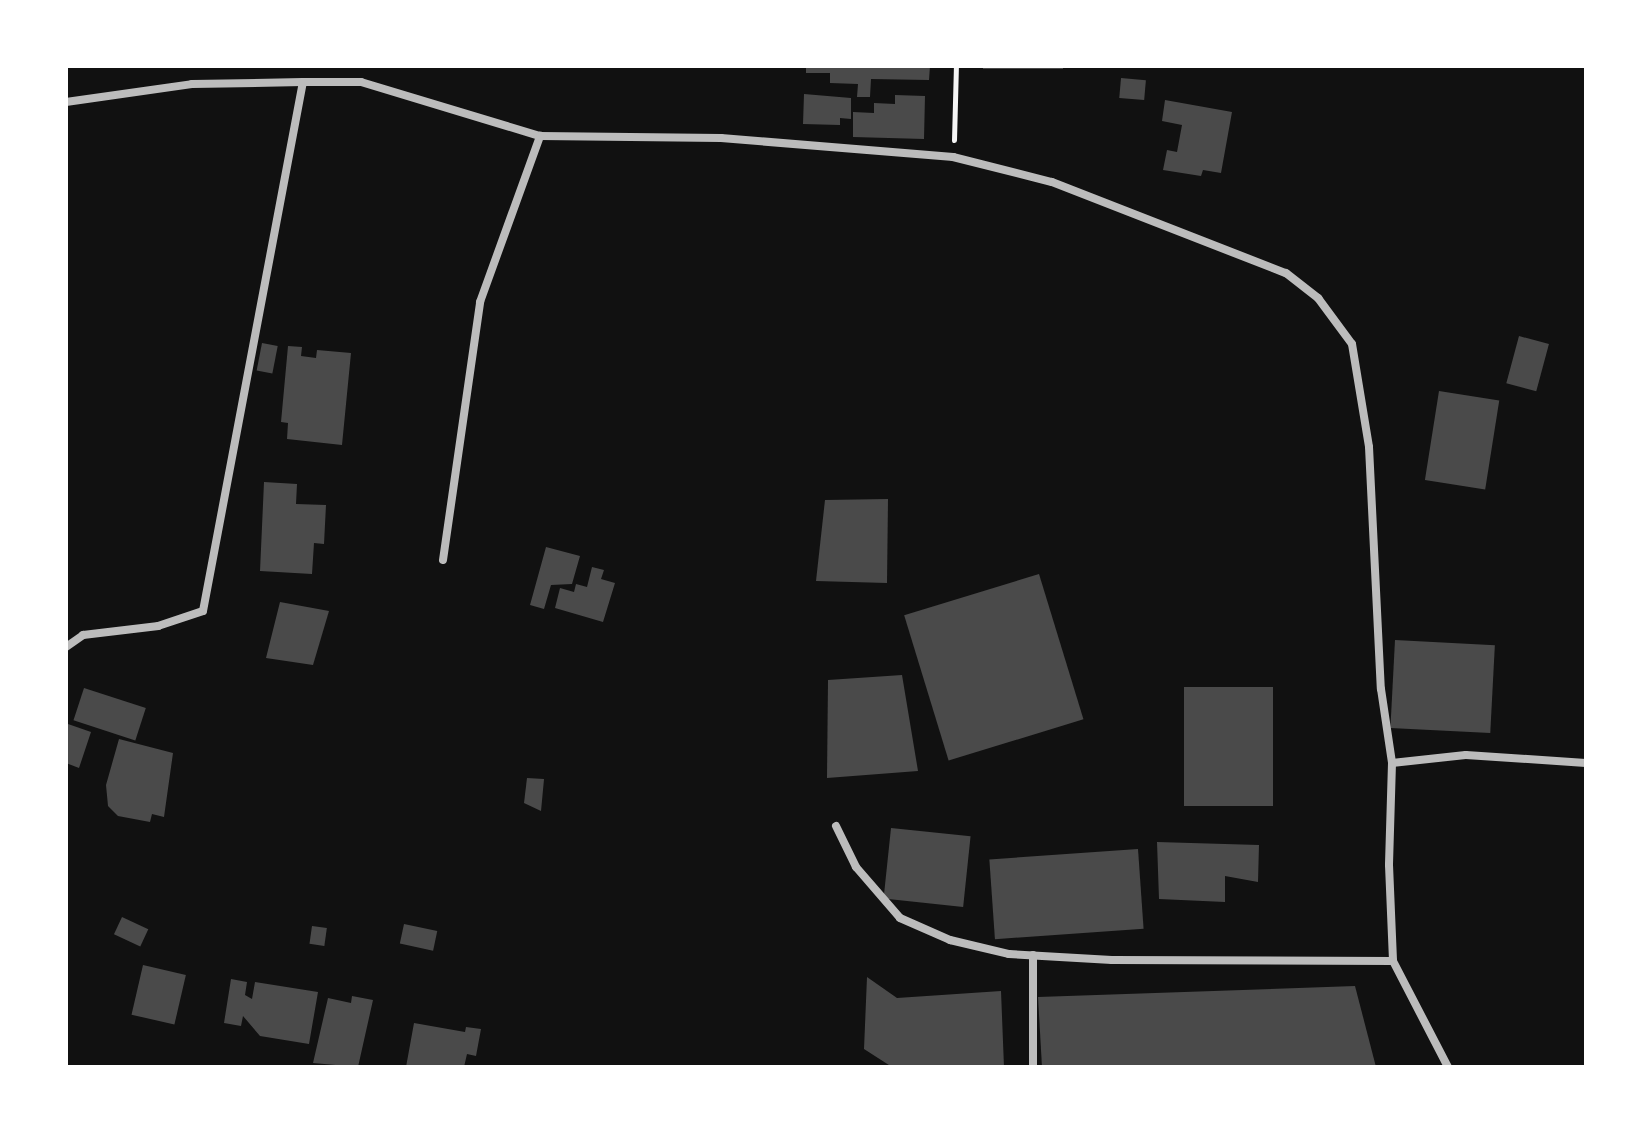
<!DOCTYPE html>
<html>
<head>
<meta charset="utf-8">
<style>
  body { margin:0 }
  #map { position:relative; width:1652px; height:1133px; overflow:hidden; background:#111; font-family:Barlow,sans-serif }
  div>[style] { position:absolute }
  .building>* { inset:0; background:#4a4a4a; transform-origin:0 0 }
  .path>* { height:5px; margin:-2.5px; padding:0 2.5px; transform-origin:2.5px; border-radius:2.5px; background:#f5f5f5 }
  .minor>* { height:8px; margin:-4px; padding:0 4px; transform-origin:4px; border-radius:4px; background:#bcbcbc }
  span { translate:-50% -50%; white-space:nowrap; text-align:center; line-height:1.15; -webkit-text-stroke:8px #fff; paint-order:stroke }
  .frame { position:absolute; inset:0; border:68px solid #fff; pointer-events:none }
</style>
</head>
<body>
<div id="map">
  <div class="building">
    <i style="clip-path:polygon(806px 66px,930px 66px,929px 80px,871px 79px,870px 97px,857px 97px,858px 84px,830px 83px,830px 73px,806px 73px)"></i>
    <i style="left:983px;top:66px;width:80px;height:3px"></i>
    <i style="left:1121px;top:78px;width:25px;height:20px;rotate:5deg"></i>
    <i style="clip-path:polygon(804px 94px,851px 98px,851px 119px,840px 118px,840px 125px,803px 124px)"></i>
    <i style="clip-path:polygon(895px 95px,925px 96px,924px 139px,853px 137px,853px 112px,874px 113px,874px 103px,895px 104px)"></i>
    <i style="clip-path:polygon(1165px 100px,1232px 112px,1221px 173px,1203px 170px,1201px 176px,1163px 170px,1167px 150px,1177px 152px,1182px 125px,1162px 121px)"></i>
    <i style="left:1519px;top:336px;width:31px;height:49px;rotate:15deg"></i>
    <i style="left:262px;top:343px;width:16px;height:28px;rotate:11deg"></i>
    <i style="clip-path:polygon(288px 346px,302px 347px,301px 356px,316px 358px,317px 350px,351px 353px,342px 445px,287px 439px,288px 423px,281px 422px)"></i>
    <i style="left:1439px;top:391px;width:61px;height:90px;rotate:9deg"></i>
    <i style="clip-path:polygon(264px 482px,297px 484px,296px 504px,326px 505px,324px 544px,314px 543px,312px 574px,260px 571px)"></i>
    <i style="clip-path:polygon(888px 499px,887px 583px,816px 581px,825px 500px)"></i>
    <i style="clip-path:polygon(546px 547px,580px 556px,572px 584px,551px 585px,544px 609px,530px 605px)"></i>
    <i style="clip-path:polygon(592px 567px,604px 570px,601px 579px,615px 583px,603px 622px,555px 608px,560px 588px,574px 592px,576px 584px,587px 587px)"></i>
    <i style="left:1039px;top:574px;width:152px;height:141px;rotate:73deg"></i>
    <i style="clip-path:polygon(280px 602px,329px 611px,313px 665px,266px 658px)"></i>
    <i style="left:1395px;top:640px;width:100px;height:88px;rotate:3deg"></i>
    <i style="clip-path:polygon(902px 675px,918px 771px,827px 778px,828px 680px)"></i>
    <i style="left:1184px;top:687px;width:89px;height:119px"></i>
    <i style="left:84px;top:688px;width:65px;height:34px;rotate:18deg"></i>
    <i style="clip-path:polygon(68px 724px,91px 732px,79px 768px,66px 763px)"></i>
    <i style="clip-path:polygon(119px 739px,173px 753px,164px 817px,152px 814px,150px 822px,118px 816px,108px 806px,106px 785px)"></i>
    <i style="clip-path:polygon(527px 778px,544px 779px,541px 811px,524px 803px)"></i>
    <i style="left:891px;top:828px;width:80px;height:71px;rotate:6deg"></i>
    <i style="clip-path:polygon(1157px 842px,1259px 845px,1258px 882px,1225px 876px,1225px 902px,1159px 899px)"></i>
    <i style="left:1138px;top:849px;width:80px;height:149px;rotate:86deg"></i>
    <i style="left:122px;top:917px;width:29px;height:19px;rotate:25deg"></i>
    <i style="left:404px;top:924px;width:34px;height:20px;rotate:12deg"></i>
    <i style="left:312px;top:926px;width:15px;height:18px;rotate:8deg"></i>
    <i style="left:143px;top:965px;width:44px;height:51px;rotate:13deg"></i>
    <i style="clip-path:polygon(867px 977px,897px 998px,1001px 991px,1004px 1067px,892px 1067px,864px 1049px)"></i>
    <i style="clip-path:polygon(231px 979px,247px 982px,245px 995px,252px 999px,255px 982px,318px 992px,309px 1044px,260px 1036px,243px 1016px,241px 1026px,224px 1023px)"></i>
    <i style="clip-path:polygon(1355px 986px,1376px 1067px,1042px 1067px,1038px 997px)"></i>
    <i style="clip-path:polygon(352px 996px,373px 1000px,358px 1067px,313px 1063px,328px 998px,351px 1003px)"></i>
    <i style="clip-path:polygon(414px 1023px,465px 1032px,466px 1027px,481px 1029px,476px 1056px,467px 1054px,464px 1067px,406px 1067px)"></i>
  </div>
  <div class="path">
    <i style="left:954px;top:140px;width:74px;rotate:-88.5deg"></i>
  </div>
  <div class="minor">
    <i style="left:66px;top:102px;width:127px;rotate:-8.1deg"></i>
    <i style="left:192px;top:84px;width:111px;rotate:-1deg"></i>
    <i style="left:443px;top:560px;width:261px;rotate:-81.8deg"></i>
    <i style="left:480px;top:302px;width:177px;rotate:-70.1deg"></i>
    <i style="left:66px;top:647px;width:21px;rotate:-35deg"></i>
    <i style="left:83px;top:635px;width:76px;rotate:-6.8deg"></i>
    <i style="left:158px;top:626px;width:47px;rotate:-18.4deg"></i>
    <i style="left:203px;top:611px;width:538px;rotate:-79.3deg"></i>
    <i style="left:303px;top:82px;width:58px"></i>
    <i style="left:361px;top:82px;width:187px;rotate:16.8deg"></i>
    <i style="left:540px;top:136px;width:181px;rotate:0.6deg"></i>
    <i style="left:721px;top:138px;width:233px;rotate:4.7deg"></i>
    <i style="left:953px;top:157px;width:102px;rotate:14.2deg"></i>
    <i style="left:1052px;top:182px;width:251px;rotate:21.3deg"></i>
    <i style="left:1286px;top:273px;width:41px;rotate:38deg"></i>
    <i style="left:1318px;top:298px;width:57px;rotate:53.5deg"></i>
    <i style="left:1352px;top:344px;width:104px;rotate:80.6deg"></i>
    <i style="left:1369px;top:447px;width:242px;rotate:87.2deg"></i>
    <i style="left:1381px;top:689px;width:75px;rotate:81.5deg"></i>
    <i style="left:1392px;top:763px;width:102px;rotate:91.7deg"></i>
    <i style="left:1389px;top:865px;width:96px;rotate:87.6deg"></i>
    <i style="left:1393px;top:961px;width:119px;rotate:62.6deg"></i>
    <i style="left:1392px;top:763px;width:74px;rotate:-6.2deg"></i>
    <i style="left:1466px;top:755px;width:120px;rotate:3.8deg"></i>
    <i style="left:836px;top:826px;width:46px;rotate:64deg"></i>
    <i style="left:856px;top:867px;width:67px;rotate:49.2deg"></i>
    <i style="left:900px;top:918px;width:55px;rotate:23.7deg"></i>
    <i style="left:950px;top:940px;width:61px;rotate:13.3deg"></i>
    <i style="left:1009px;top:954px;width:103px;rotate:3.3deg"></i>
    <i style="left:1112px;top:960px;width:281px;rotate:0.2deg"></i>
    <i style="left:1033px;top:955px;width:112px;rotate:90deg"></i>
  </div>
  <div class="frame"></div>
</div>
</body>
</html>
